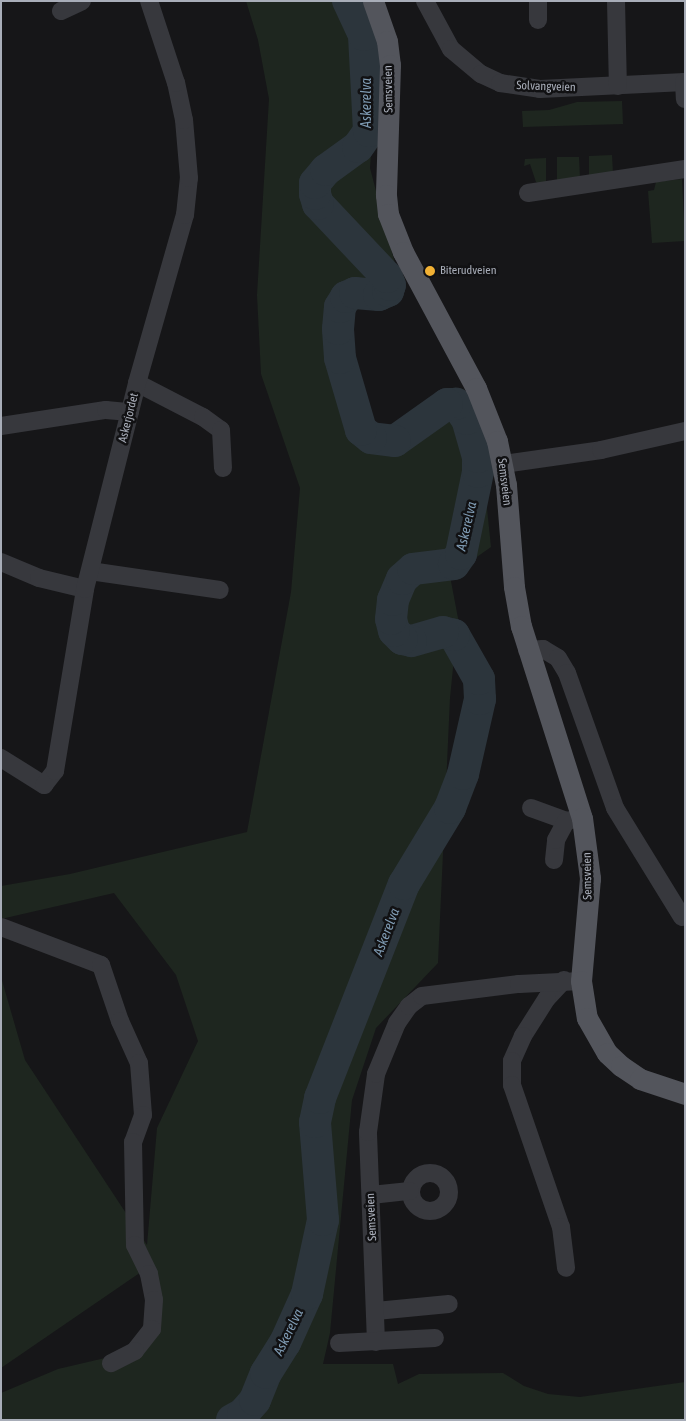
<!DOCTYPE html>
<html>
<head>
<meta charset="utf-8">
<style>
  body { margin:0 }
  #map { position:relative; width:686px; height:1421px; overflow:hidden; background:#161618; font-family:"Asap Condensed",sans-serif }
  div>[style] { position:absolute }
  .green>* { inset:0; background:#1e261f }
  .river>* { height:32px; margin:-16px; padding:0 16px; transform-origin:16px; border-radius:16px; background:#2c353c }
  .minor>* { height:18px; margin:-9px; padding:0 9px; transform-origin:9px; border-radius:9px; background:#37383d }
  .minor>.ring { margin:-9px; padding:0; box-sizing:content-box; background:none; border:18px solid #37383d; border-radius:50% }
  .major>* { height:21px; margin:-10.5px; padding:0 10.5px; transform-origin:10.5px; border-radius:10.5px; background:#53555c }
  .dots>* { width:14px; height:14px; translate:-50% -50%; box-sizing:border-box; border:2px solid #111113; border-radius:50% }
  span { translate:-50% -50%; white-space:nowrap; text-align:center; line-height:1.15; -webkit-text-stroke:5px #111113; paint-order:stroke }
  .street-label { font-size:12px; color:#a8adb8 }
  .poi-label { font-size:12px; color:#a8adb8 }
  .left { translate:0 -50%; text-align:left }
  .water-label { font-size:14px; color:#7f9bb3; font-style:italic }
  .frame { position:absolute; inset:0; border:2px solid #a8adb8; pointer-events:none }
</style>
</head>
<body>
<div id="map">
  <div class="green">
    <i style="clip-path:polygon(246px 1px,354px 1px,364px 18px,376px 82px,370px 168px,399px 279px,388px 291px,379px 295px,355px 293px,346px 297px,340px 307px,338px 329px,340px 358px,361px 430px,371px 438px,395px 441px,439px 407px,456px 404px,483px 470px,491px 547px,450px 576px,458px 618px,450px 698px,438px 963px,376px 1028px,352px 1100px,330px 1333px,323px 1364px,393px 1364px,398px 1384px,419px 1374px,503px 1373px,524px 1386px,548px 1394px,580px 1397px,685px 1382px,685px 1420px,1px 1420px,1px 1393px,58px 1369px,135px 1351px,152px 1329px,147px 1249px,144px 1270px,1px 1368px,1px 977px,25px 1060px,147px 1245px,157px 1128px,198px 1041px,176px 975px,114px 893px,1px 919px,1px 886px,70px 874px,247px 832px,291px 592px,300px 488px,261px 374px,257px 295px,269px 99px,258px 40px)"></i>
    <i style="clip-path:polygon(622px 101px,623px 124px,523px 127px,522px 111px,549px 110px,577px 102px)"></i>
    <i style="clip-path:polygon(612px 155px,613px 173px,589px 180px,589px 156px)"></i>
    <i style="clip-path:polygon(557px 157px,579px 157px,580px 178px,557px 184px)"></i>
    <i style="clip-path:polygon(546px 158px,546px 187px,536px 182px,530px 164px,524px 166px,525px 159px)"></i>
    <i style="clip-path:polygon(682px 179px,685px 241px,652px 243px,648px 191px,654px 190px,656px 182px)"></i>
  </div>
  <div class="river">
    <i style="left:232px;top:1420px;width:13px;rotate:-29deg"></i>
    <i style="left:243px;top:1414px;width:18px;rotate:-49deg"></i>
    <i style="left:255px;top:1400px;width:29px;rotate:-68deg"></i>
    <i style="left:266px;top:1373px;width:36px;rotate:-58deg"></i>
    <i style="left:285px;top:1343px;width:54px;rotate:-65.8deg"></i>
    <i style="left:307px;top:1294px;width:76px;rotate:-77.8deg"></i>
    <i style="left:323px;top:1220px;width:98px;rotate:-94.7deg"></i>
    <i style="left:315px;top:1122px;width:25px;rotate:-78deg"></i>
    <i style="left:320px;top:1098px;width:230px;rotate:-68.6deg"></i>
    <i style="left:404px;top:884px;width:89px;rotate:-58.8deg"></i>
    <i style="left:450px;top:808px;width:36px;rotate:-69deg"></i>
    <i style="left:463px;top:774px;width:77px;rotate:-77.2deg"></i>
    <i style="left:480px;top:699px;width:20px;rotate:-93deg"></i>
    <i style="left:479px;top:679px;width:51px;rotate:-119.6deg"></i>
    <i style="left:454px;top:635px;width:11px;rotate:-165deg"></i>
    <i style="left:443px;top:632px;width:33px;rotate:164deg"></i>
    <i style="left:411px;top:641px;width:9px;rotate:-167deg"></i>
    <i style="left:402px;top:639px;width:11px;rotate:-135deg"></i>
    <i style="left:394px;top:631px;width:12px;rotate:-104deg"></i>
    <i style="left:391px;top:619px;width:19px;rotate:-84deg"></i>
    <i style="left:393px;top:600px;width:23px;rotate:-67deg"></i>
    <i style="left:402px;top:579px;width:15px;rotate:-42deg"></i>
    <i style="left:413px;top:569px;width:41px;rotate:-7deg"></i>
    <i style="left:454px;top:564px;width:12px;rotate:-55deg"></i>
    <i style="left:461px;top:554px;width:84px;rotate:-78.3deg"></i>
    <i style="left:478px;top:472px;width:15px;rotate:-90deg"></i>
    <i style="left:478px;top:457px;width:40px;rotate:-106deg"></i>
    <i style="left:467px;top:419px;width:19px;rotate:-126deg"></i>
    <i style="left:456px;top:404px;width:9px;rotate:180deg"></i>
    <i style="left:447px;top:404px;width:64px;rotate:144.6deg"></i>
    <i style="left:395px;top:441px;width:24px;rotate:-173deg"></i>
    <i style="left:371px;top:438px;width:13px;rotate:-141deg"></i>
    <i style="left:361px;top:430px;width:75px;rotate:-106.3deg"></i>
    <i style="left:340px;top:358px;width:29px;rotate:-94deg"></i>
    <i style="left:338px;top:329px;width:22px;rotate:-85deg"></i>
    <i style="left:340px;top:307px;width:12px;rotate:-59deg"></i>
    <i style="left:346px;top:297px;width:10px;rotate:-24deg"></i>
    <i style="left:355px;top:293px;width:24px;rotate:5deg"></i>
    <i style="left:379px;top:295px;width:10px;rotate:-24deg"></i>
    <i style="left:388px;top:291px;width:6px;rotate:-72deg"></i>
    <i style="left:390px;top:285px;width:9px;rotate:-111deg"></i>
    <i style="left:387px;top:277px;width:100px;rotate:-133.4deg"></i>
    <i style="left:318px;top:204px;width:10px;rotate:-107deg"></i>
    <i style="left:315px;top:194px;width:11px;rotate:-90deg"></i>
    <i style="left:315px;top:183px;width:17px;rotate:-50deg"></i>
    <i style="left:326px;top:170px;width:39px;rotate:-36deg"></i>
    <i style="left:358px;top:147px;width:19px;rotate:-55deg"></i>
    <i style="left:369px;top:131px;width:96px;rotate:-93deg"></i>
    <i style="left:364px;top:35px;width:38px;rotate:-115deg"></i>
  </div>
  <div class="minor">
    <i style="left:425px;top:1px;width:55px;rotate:61.6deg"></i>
    <i style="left:451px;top:49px;width:39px;rotate:40deg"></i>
    <i style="left:481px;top:74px;width:21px;rotate:25deg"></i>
    <i style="left:500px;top:83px;width:40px;rotate:8.5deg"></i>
    <i style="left:540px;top:89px;width:145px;rotate:-2.8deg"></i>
    <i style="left:616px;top:1px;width:85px;rotate:88.7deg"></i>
    <i style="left:61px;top:11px;width:23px;rotate:-25deg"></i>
    <i style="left:538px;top:20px;width:19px;rotate:-90deg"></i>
    <i style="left:684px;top:82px;width:17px;rotate:87deg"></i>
    <i style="left:528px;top:193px;width:159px;rotate:-8.7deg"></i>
    <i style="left:137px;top:383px;width:74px;rotate:27.3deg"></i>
    <i style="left:203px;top:417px;width:22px;rotate:36deg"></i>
    <i style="left:221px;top:430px;width:38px;rotate:87deg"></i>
    <i style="left:1px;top:426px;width:106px;rotate:-8.7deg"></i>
    <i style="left:106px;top:410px;width:24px;rotate:5deg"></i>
    <i style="left:503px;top:464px;width:99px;rotate:-8.1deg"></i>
    <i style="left:601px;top:450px;width:86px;rotate:-12.7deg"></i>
    <i style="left:1px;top:562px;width:41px;rotate:22.8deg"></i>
    <i style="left:39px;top:578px;width:47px;rotate:13.4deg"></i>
    <i style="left:90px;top:571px;width:131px;rotate:8.3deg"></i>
    <i style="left:527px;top:650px;width:16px;rotate:-4deg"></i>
    <i style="left:543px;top:649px;width:17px;rotate:31deg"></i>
    <i style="left:558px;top:658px;width:17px;rotate:59deg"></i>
    <i style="left:567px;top:673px;width:143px;rotate:70.4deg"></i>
    <i style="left:615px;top:808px;width:128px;rotate:58.4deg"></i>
    <i style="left:1px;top:758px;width:51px;rotate:32.1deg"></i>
    <i style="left:44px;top:785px;width:18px;rotate:-52deg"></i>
    <i style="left:55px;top:771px;width:184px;rotate:-80.6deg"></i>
    <i style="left:85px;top:589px;width:212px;rotate:-75.8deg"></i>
    <i style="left:137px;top:383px;width:175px;rotate:-74.1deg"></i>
    <i style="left:185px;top:215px;width:37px;rotate:-84deg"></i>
    <i style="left:189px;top:178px;width:58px;rotate:-94.9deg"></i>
    <i style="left:184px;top:120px;width:38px;rotate:-102deg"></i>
    <i style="left:176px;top:83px;width:86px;rotate:-108.2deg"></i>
    <i style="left:531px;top:808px;width:37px;rotate:20deg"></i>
    <i style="left:566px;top:821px;width:16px;rotate:-11deg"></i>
    <i style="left:554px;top:860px;width:20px;rotate:-84deg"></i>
    <i style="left:556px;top:840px;width:21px;rotate:-62deg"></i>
    <i style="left:1px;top:927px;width:107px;rotate:20.8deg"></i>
    <i style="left:101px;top:965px;width:59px;rotate:71.3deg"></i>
    <i style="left:120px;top:1021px;width:46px;rotate:65.7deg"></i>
    <i style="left:139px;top:1063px;width:52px;rotate:85.6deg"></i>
    <i style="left:143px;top:1115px;width:29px;rotate:110deg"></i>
    <i style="left:133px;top:1142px;width:103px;rotate:88.9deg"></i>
    <i style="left:135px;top:1245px;width:32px;rotate:64deg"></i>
    <i style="left:149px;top:1274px;width:26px;rotate:79deg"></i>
    <i style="left:154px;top:1300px;width:29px;rotate:94deg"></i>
    <i style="left:152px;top:1329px;width:28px;rotate:128deg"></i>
    <i style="left:135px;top:1351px;width:27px;rotate:153deg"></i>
    <i style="left:564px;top:980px;width:25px;rotate:133deg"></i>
    <i style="left:547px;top:998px;width:45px;rotate:122.3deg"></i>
    <i style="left:523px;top:1036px;width:27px;rotate:114deg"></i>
    <i style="left:512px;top:1061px;width:24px;rotate:90deg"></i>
    <i style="left:512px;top:1085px;width:150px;rotate:71deg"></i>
    <i style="left:561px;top:1227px;width:41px;rotate:83deg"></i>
    <i class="ring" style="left:411px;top:1173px;width:20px;height:20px"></i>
    <i style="left:371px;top:1195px;width:39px;rotate:-6deg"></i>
    <i style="left:376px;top:1311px;width:73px;rotate:-5.5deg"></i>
    <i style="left:376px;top:1342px;width:210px;rotate:-92.2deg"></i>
    <i style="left:368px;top:1132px;width:59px;rotate:-82.1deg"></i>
    <i style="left:376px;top:1074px;width:55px;rotate:-67.6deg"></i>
    <i style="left:397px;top:1023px;width:21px;rotate:-55deg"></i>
    <i style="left:409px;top:1006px;width:16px;rotate:-38deg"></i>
    <i style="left:422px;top:996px;width:98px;rotate:-7.1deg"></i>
    <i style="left:519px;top:984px;width:62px;rotate:-2.8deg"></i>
    <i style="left:339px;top:1343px;width:96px;rotate:-3deg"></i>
  </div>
  <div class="major">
    <i style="left:373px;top:1px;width:42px;rotate:70.7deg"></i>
    <i style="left:387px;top:41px;width:24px;rotate:83deg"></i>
    <i style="left:390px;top:65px;width:130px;rotate:91.8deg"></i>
    <i style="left:386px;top:195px;width:19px;rotate:84deg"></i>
    <i style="left:388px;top:214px;width:41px;rotate:68.5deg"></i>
    <i style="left:403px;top:252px;width:154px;rotate:61.8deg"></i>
    <i style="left:476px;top:388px;width:57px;rotate:68.4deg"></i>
    <i style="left:497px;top:441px;width:45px;rotate:78.4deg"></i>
    <i style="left:506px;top:485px;width:102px;rotate:85.5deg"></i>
    <i style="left:514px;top:587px;width:40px;rotate:80deg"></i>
    <i style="left:521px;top:626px;width:201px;rotate:72.4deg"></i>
    <i style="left:582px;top:818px;width:61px;rotate:82.4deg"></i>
    <i style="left:590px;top:878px;width:103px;rotate:95deg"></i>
    <i style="left:581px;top:981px;width:37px;rotate:81deg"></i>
    <i style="left:587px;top:1018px;width:40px;rotate:60.3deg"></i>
    <i style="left:607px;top:1053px;width:19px;rotate:43deg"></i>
    <i style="left:621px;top:1066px;width:23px;rotate:34deg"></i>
    <i style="left:640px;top:1079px;width:47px;rotate:18.4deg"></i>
  </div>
  <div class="dots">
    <i style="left:430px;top:271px;background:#f2b134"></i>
  </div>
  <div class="street-label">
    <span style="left:546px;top:87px;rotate:2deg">Solvangveien</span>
    <span style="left:389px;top:89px;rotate:-91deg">Semsveien</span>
    <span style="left:129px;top:418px;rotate:-76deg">Askerjordet</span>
    <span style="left:504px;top:482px;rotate:83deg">Semsveien</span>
    <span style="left:588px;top:876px;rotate:-91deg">Semsveien</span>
    <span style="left:372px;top:1217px;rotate:-93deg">Semsveien</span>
  </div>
  <div class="poi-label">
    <span class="left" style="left:440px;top:271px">Biterudveien</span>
  </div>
  <div class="water-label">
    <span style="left:366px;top:103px;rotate:-90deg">Askerelva</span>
    <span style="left:466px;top:526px;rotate:-77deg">Askerelva</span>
    <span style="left:386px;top:932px;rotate:-69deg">Askerelva</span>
    <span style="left:288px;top:1332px;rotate:-64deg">Askerelva</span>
  </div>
  <div class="frame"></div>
</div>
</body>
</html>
